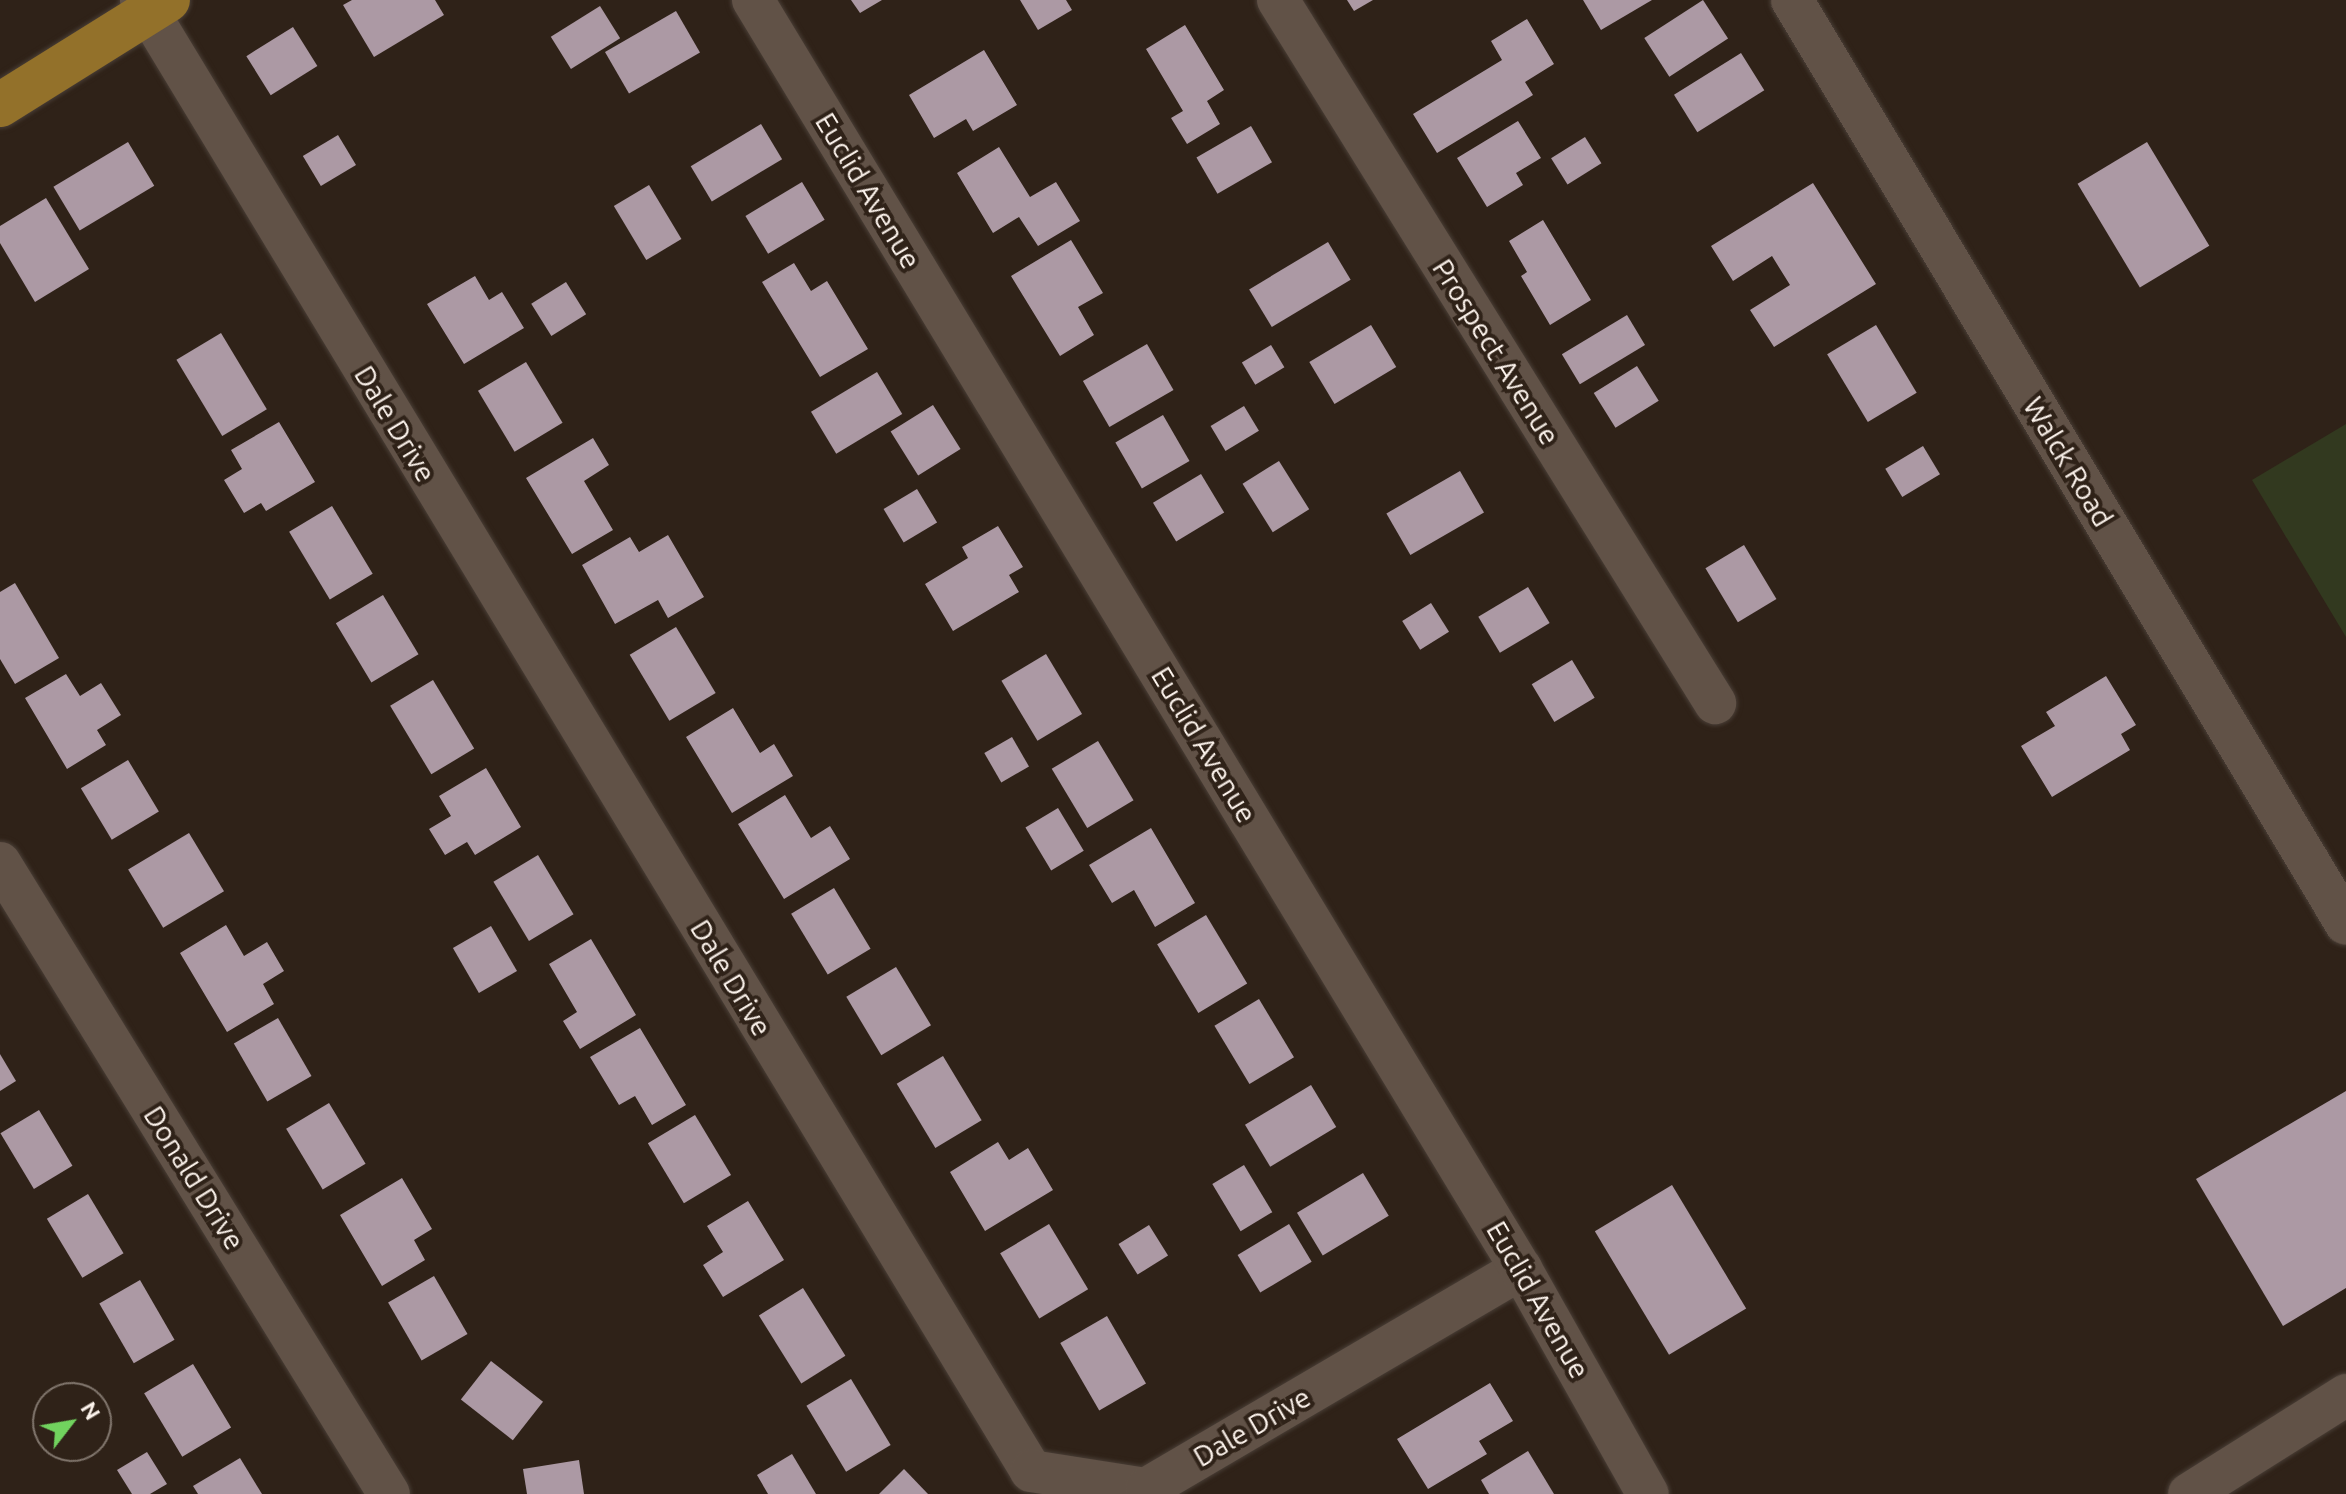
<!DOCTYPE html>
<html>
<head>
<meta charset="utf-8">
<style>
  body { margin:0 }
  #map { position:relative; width:2346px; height:1494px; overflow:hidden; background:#2f2218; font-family:Ubuntu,sans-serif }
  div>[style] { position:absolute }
  .green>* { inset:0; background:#32391f }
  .building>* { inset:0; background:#ac99a4; transform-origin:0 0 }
  .roads { filter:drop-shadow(0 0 2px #493e36) drop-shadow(0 0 2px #493e36) }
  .minor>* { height:42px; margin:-21px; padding:0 21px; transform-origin:21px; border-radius:21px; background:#615247 }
  .major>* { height:44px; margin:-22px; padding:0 22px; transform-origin:22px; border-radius:22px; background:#93712a }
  span { translate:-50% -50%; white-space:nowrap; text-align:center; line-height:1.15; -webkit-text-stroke:8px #2f2218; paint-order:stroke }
  .street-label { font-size:28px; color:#fcf3ec }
  .north { position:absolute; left:32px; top:1382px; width:80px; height:80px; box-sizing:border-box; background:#2f2218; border:2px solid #81766d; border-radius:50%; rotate:59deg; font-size:22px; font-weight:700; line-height:32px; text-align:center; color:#fcf3ec }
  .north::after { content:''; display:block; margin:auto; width:28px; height:36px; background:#71d35e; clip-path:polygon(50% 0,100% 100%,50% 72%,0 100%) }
</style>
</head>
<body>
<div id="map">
  <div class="green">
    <i style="clip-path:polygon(2346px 424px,2346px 637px,2252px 480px)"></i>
  </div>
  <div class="building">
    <i style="clip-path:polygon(352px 0,435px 0,444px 15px,374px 57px,343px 5px)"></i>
    <i style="clip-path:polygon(851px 0,882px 0,860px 13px)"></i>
    <i style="clip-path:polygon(1020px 0,1066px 0,1072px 10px,1038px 30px)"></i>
    <i style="clip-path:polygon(1347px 0,1373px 0,1354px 11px)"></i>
    <i style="clip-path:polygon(1583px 0,1652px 0,1601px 30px)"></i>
    <i style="left:1703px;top:0;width:46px;height:70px;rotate:57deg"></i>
    <i style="left:600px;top:6px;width:38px;height:58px;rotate:58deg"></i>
    <i style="left:676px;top:11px;width:48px;height:82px;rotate:60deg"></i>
    <i style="clip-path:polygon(1527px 19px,1554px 64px,1525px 82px,1533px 95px,1437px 153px,1413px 114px,1502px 60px,1491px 41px)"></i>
    <i style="clip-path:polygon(1185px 25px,1224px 90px,1207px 101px,1220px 124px,1187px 144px,1171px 118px,1183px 111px,1146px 49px)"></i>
    <i style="left:293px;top:27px;width:46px;height:55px;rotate:58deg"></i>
    <i style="clip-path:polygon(984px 50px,1017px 105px,973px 131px,966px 119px,934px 138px,909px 95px)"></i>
    <i style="left:1741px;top:53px;width:44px;height:79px;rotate:58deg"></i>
    <i style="clip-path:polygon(1518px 121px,1541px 158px,1516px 173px,1523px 185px,1487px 207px,1457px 158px)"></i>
    <i style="left:761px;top:124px;width:41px;height:82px;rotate:59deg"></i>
    <i style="left:1251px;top:126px;width:42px;height:63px;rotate:60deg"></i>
    <i style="left:338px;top:135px;width:35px;height:41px;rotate:59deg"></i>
    <i style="left:1585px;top:137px;width:31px;height:40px;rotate:58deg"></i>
    <i style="left:128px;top:142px;width:51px;height:87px;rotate:59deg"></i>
    <i style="left:2147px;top:142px;width:121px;height:81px;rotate:59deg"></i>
    <i style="clip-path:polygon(999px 147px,1030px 197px,1056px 182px,1080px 221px,1038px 246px,1019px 217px,993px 233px,957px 173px)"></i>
    <i style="left:802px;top:182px;width:44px;height:66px;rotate:59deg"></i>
    <i style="clip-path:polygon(1813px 183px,1876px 284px,1774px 347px,1750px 310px,1790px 285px,1772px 256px,1733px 281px,1711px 246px)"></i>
    <i style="left:649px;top:185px;width:63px;height:41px;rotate:59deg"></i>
    <i style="clip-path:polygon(46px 198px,89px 269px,35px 302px,0 243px,0 226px)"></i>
    <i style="clip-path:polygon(1543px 220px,1591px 300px,1550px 325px,1521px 276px,1527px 272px,1509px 241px)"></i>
    <i style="clip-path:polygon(1071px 240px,1103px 293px,1078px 307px,1094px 335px,1060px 356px,1011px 276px)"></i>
    <i style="left:1328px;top:242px;width:44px;height:92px;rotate:59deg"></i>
    <i style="clip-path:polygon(794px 263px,811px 291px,827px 281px,868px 349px,820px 377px,762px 282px)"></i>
    <i style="clip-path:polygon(475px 276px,489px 300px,502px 292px,524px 328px,464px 364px,427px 304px)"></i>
    <i style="left:566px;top:282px;width:38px;height:41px;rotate:58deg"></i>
    <i style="left:1627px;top:315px;width:35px;height:76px;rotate:59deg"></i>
    <i style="left:1371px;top:325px;width:49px;height:72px;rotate:59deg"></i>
    <i style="left:1876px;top:325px;width:79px;height:57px;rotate:59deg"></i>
    <i style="left:221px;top:333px;width:89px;height:52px;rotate:59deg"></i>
    <i style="left:1147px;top:344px;width:53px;height:74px;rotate:60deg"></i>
    <i style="left:1271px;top:345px;width:26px;height:34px;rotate:59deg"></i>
    <i style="left:526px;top:362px;width:71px;height:56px;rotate:59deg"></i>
    <i style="left:1637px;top:366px;width:41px;height:51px;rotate:58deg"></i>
    <i style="left:877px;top:372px;width:49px;height:77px;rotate:59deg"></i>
    <i style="left:933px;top:405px;width:52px;height:50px;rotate:58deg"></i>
    <i style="left:1244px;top:406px;width:29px;height:39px;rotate:59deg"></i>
    <i style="left:1163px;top:415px;width:53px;height:55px;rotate:60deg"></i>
    <i style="clip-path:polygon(279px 422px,315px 482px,266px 511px,261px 503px,244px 513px,224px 480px,242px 469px,231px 450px)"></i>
    <i style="clip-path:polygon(593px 438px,609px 465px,584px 481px,613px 530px,572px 554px,526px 478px)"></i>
    <i style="left:1923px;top:446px;width:33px;height:44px;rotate:59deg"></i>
    <i style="left:1279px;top:461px;width:57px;height:43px;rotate:58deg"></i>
    <i style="left:1460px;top:471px;width:48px;height:85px;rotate:60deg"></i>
    <i style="left:1201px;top:474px;width:45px;height:56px;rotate:59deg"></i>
    <i style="left:917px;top:489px;width:39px;height:39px;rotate:59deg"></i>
    <i style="left:332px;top:506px;width:79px;height:50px;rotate:59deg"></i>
    <i style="clip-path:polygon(998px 526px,1023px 567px,1009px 575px,1019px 592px,953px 631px,925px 584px,968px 558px,962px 547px)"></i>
    <i style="clip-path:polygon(668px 535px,704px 597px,668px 618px,658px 600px,615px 624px,582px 565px,630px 537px,639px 552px)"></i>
    <i style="left:1744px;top:545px;width:63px;height:45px;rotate:59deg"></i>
    <i style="clip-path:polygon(15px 583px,59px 658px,15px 684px,0 659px,0 592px)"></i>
    <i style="left:1528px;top:587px;width:42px;height:58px;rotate:59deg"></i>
    <i style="left:383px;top:595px;width:69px;height:55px;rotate:59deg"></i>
    <i style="left:1431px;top:603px;width:34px;height:34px;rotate:58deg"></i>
    <i style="left:676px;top:627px;width:77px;height:54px;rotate:59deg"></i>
    <i style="left:1046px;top:654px;width:70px;height:52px;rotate:59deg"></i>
    <i style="left:1572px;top:660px;width:44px;height:47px;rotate:59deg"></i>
    <i style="clip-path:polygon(66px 674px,80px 696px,101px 683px,121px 715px,97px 730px,106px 745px,67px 769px,25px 698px)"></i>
    <i style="clip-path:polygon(2106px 676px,2136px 725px,2121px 734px,2130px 750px,2052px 797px,2021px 746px,2055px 726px,2046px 712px)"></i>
    <i style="left:433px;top:680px;width:80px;height:50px;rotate:59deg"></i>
    <i style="clip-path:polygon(733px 708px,760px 753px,774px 744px,793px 776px,732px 813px,686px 737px)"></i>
    <i style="left:1012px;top:737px;width:34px;height:32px;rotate:60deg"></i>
    <i style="left:1098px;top:741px;width:69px;height:54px;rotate:59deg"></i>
    <i style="left:128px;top:760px;width:60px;height:55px;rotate:59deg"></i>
    <i style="clip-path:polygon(486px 768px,521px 827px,475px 855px,467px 842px,445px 855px,429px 829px,451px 816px,439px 796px)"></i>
    <i style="clip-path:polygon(785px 795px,811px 838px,830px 826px,850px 859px,784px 899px,738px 824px)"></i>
    <i style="left:1058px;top:808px;width:50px;height:38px;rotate:59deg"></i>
    <i style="clip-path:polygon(1151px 828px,1195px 903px,1155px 927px,1134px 890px,1112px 903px,1089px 865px)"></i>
    <i style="left:189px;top:833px;width:68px;height:71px;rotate:59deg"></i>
    <i style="left:538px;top:855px;width:69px;height:52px;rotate:59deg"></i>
    <i style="left:834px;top:888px;width:71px;height:50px;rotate:59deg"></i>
    <i style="left:1206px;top:915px;width:80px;height:57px;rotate:59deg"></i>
    <i style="clip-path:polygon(226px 925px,244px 956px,267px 942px,284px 971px,263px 984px,274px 1004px,227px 1032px,180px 953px)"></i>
    <i style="left:491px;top:926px;width:52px;height:44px;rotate:60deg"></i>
    <i style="clip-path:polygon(591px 939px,636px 1015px,580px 1049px,563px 1021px,577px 1012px,549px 964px)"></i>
    <i style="left:896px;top:967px;width:68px;height:58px;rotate:59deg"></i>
    <i style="left:1259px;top:999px;width:68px;height:52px;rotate:59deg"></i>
    <i style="left:278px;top:1018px;width:67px;height:51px;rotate:60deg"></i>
    <i style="clip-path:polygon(640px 1028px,686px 1105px,652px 1125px,635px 1096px,619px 1105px,590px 1057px)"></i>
    <i style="clip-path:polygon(0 1054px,16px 1081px,0 1091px)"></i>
    <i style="left:943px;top:1056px;width:75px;height:54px;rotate:59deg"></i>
    <i style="left:1311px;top:1085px;width:49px;height:77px;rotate:59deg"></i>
    <i style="clip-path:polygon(2346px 1091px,2346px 1288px,2283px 1326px,2196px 1179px)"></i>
    <i style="left:329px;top:1103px;width:71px;height:50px;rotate:59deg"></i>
    <i style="left:39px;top:1110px;width:65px;height:45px;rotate:59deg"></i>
    <i style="left:695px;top:1115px;width:70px;height:55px;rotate:59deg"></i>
    <i style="clip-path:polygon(998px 1142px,1009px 1160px,1028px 1148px,1053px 1190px,985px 1231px,950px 1172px)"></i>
    <i style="left:1244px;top:1165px;width:55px;height:37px;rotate:59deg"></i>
    <i style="left:1363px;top:1173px;width:50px;height:77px;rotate:59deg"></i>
    <i style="clip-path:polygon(402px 1178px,432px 1229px,414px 1240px,425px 1260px,382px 1286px,340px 1215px)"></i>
    <i style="left:1672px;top:1185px;width:144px;height:90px;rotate:59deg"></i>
    <i style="left:88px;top:1194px;width:69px;height:48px;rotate:59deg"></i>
    <i style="clip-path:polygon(748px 1201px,784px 1260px,723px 1297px,703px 1265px,723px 1252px,707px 1226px)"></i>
    <i style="left:1049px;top:1224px;width:76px;height:57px;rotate:59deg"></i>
    <i style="left:1289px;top:1224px;width:44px;height:60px;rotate:59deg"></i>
    <i style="left:1149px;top:1225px;width:36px;height:36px;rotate:58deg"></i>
    <i style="left:434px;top:1276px;width:67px;height:53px;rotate:60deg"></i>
    <i style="left:140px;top:1280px;width:69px;height:47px;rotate:60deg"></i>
    <i style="left:803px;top:1288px;width:80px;height:52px;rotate:58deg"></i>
    <i style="left:1107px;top:1316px;width:78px;height:54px;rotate:60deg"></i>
    <i style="left:491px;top:1361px;width:66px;height:49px;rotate:38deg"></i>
    <i style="left:193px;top:1364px;width:74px;height:57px;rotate:59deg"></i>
    <i style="left:851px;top:1379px;width:77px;height:52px;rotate:59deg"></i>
    <i style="clip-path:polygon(1490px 1383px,1513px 1421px,1479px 1441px,1487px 1454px,1428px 1489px,1397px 1439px)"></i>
    <i style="clip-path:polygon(1528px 1451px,1554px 1494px,1489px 1494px,1481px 1480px)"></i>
    <i style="clip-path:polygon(147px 1452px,167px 1484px,150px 1494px,132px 1494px,117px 1470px)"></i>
    <i style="clip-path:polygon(792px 1454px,816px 1494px,768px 1494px,757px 1475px)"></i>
    <i style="clip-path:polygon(240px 1458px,262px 1494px,198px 1494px,193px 1486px)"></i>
    <i style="clip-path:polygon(579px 1460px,584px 1494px,527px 1494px,523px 1469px)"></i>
    <i style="clip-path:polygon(904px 1469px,928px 1494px,879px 1494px)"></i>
  </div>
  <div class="roads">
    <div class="minor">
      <i style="left:141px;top:0;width:1719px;rotate:58.82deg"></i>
      <i style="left:1031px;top:1471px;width:116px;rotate:8.9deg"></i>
      <i style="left:1146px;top:1489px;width:435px;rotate:-30.4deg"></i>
      <i style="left:753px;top:0;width:1483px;rotate:58.82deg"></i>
      <i style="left:1521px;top:1269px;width:258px;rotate:60.6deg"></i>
      <i style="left:1278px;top:0;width:828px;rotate:58.13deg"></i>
      <i style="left:1792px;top:0;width:1077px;rotate:59.05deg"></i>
      <i style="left:0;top:863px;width:741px;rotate:58.35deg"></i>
      <i style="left:2189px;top:1494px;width:186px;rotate:-32.2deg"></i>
    </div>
    <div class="major">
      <i style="left:0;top:105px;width:198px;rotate:-32deg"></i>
    </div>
  </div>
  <div class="street-label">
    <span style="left:868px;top:191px;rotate:59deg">Euclid Avenue</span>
    <span style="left:1496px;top:352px;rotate:58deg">Prospect Avenue</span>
    <span style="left:395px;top:424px;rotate:59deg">Dale Drive</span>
    <span style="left:2068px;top:462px;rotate:59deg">Walck Road</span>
    <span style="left:1204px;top:745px;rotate:59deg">Euclid Avenue</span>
    <span style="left:731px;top:978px;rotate:59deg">Dale Drive</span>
    <span style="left:194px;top:1178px;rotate:58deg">Donald Drive</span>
    <span style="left:1538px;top:1300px;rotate:60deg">Euclid Avenue</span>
    <span style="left:1252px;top:1427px;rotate:-30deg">Dale Drive</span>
  </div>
  <div class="north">N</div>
</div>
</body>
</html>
